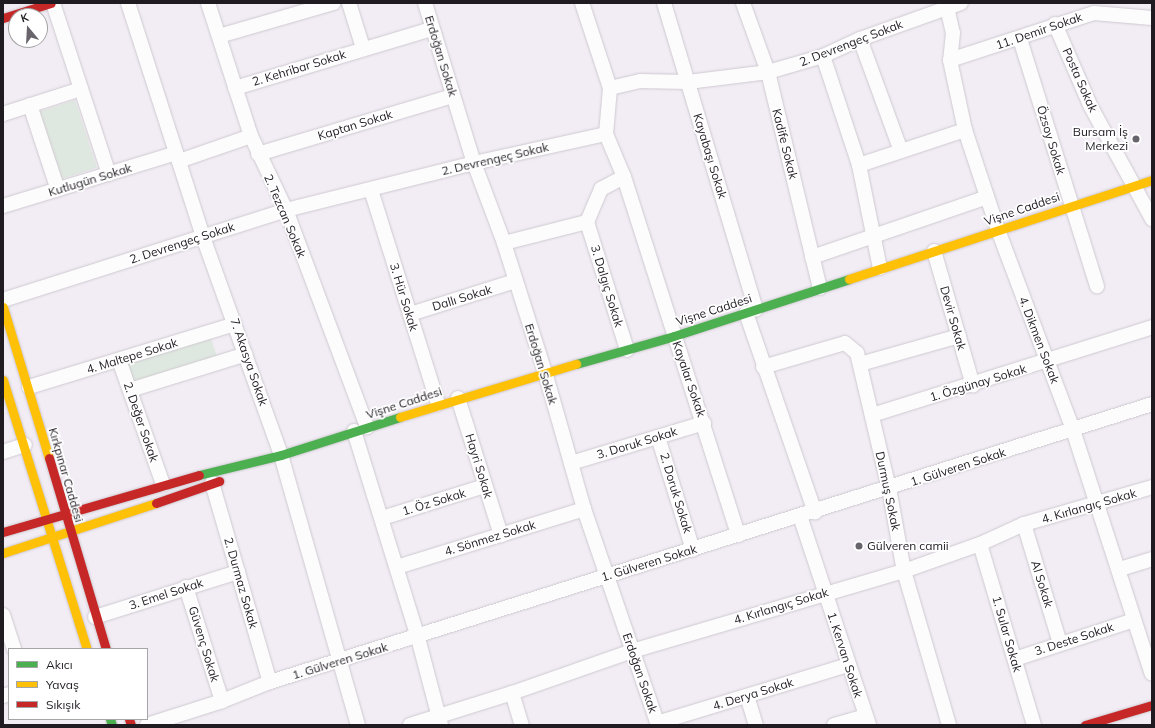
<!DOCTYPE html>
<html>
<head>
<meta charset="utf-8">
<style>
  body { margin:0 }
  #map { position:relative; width:1155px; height:728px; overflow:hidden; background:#f2ecf4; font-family:Mulish,sans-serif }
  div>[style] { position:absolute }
  .green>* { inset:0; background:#dfe8e0; transform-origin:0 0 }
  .roads { filter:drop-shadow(0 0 1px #cec9d0) drop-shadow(0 0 1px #cec9d0) }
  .street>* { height:14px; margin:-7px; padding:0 7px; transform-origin:7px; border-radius:7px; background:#fdfcfd }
  .fast>* { height:9px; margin:-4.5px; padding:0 4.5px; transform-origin:4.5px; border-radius:4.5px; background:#4caf50 }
  .slow>* { height:9px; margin:-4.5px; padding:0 4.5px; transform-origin:4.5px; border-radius:4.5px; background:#ffc107 }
  .jam>* { height:9px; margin:-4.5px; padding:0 4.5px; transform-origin:4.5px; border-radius:4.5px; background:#c62828 }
  .dots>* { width:11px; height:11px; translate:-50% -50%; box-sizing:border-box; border:2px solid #fff; border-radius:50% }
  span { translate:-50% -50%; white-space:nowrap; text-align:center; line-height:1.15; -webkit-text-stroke:3.5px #fff; paint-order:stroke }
  .street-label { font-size:12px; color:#1f1b21 }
  .poi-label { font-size:12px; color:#1f1b21 }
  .right { translate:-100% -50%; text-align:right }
  .left { translate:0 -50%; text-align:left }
  .frame { position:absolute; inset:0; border:4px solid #1f1b21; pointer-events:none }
  .legend { position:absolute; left:8px; top:648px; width:140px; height:72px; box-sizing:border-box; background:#fff; border:1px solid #a5a4a6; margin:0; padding:5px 7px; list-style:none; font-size:12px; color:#1f1b21 }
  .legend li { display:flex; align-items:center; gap:8px; height:20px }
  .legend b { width:20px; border:1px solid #a5a4a6 }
  .north { position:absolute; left:8px; top:8px; width:40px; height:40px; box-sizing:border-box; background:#fff; border:1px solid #a5a4a6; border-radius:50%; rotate:342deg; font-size:11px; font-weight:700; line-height:16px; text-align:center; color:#1f1b21 }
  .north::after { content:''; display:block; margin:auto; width:14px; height:18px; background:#69646b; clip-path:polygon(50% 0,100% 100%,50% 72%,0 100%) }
</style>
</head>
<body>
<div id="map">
  <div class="green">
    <i style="left:75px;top:100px;width:71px;height:37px;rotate:72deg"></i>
    <i style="left:210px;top:335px;width:23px;height:89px;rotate:72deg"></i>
  </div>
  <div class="roads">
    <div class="street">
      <i style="left:53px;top:3px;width:180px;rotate:71.9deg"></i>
      <i style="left:128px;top:3px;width:246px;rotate:72.2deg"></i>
      <i style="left:203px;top:237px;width:232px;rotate:70.3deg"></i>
      <i style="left:281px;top:455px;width:281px;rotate:74.1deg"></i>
      <i style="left:208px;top:3px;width:140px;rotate:72.1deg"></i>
      <i style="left:251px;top:136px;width:82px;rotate:64.7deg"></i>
      <i style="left:286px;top:210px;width:232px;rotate:69.5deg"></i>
      <i style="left:349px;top:3px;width:47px;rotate:72.7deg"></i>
      <i style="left:425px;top:3px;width:167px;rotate:73deg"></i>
      <i style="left:474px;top:163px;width:85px;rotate:69.4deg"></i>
      <i style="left:504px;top:243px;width:135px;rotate:72.4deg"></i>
      <i style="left:545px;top:372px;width:142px;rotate:74.1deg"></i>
      <i style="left:584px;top:509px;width:228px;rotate:71.1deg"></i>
      <i style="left:582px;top:3px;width:89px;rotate:71.8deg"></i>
      <i style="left:664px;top:3px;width:320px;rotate:73.3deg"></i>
      <i style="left:743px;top:3px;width:73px;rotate:70.1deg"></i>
      <i style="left:768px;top:72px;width:222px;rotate:76.5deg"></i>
      <i style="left:946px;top:3px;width:31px;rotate:77deg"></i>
      <i style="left:953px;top:33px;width:27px;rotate:96deg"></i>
      <i style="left:950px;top:60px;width:72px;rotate:77.9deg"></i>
      <i style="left:965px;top:130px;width:105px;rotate:71.7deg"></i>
      <i style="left:998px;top:230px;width:214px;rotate:69.4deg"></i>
      <i style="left:1073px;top:430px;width:256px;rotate:72.1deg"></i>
      <i style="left:1055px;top:24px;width:90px;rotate:66.6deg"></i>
      <i style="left:1091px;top:107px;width:128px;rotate:61.4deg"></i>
      <i style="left:219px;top:36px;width:119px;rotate:-16.1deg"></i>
      <i style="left:860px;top:39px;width:119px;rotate:69.9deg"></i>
      <i style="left:1020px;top:39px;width:259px;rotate:72.7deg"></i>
      <i style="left:823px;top:56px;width:115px;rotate:71.7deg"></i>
      <i style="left:859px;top:165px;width:105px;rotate:78.5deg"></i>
      <i style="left:950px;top:60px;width:151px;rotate:-18.1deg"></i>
      <i style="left:1094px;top:13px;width:58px;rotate:4.9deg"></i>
      <i style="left:235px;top:88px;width:206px;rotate:-16.7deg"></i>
      <i style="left:30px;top:105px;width:89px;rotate:71.8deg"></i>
      <i style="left:3px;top:114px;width:82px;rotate:-17.8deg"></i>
      <i style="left:606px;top:134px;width:47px;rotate:67.3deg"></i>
      <i style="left:624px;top:177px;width:376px;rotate:72.3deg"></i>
      <i style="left:258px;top:154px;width:203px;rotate:-16.6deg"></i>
      <i style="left:179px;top:161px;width:76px;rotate:-19.1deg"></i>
      <i style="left:859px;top:165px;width:112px;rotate:-18.3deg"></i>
      <i style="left:371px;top:190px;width:224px;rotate:72.6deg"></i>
      <i style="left:3px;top:206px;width:181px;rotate:-17deg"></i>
      <i style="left:587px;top:222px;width:134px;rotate:72.6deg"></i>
      <i style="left:504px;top:243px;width:86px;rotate:-14.2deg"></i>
      <i style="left:587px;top:222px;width:36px;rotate:-67deg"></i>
      <i style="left:601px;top:189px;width:26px;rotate:-28deg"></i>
      <i style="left:934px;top:251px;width:140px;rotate:73.8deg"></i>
      <i style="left:812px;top:257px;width:185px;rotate:-18.9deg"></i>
      <i style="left:3px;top:300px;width:297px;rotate:-17.6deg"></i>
      <i style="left:286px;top:210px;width:194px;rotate:-14deg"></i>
      <i style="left:474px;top:163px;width:135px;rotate:-12.4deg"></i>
      <i style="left:606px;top:134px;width:46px;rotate:-85deg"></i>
      <i style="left:610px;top:88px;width:31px;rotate:-13deg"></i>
      <i style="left:640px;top:81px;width:48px;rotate:1.2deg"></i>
      <i style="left:688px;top:82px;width:81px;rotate:-7.1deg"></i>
      <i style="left:768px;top:72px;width:57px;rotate:-16.2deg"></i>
      <i style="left:823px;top:56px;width:41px;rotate:-24.7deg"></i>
      <i style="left:860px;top:39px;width:107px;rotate:-19.6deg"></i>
      <i style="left:746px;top:313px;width:211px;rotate:70.9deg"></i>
      <i style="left:410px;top:314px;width:110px;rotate:-17.4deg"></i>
      <i style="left:119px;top:360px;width:132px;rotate:70.5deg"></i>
      <i style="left:860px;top:364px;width:103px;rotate:-15.8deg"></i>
      <i style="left:763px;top:367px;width:85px;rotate:-16.3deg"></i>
      <i style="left:845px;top:343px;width:16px;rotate:40deg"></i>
      <i style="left:857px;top:353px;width:139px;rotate:76.7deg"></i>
      <i style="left:889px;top:488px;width:84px;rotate:79.8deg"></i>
      <i style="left:904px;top:571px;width:160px;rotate:73.7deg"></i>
      <i style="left:29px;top:387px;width:215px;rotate:-17deg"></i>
      <i style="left:130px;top:390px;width:121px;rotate:-17.2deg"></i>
      <i style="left:458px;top:398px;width:144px;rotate:72.6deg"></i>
      <i style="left:872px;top:415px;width:294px;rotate:-17.4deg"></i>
      <i style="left:354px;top:431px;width:217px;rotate:72.8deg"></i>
      <i style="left:418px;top:638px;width:90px;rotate:75.2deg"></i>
      <i style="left:658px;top:437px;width:118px;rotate:72.8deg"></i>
      <i style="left:3px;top:452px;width:23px;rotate:-18deg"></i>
      <i style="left:571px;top:463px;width:139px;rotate:-16.7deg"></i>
      <i style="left:212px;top:483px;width:207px;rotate:73.8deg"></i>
      <i style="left:800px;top:516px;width:220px;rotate:71.7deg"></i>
      <i style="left:382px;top:518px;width:108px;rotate:-17.3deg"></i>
      <i style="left:1024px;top:524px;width:124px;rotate:73.2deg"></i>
      <i style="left:980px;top:544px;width:189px;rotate:73.4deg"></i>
      <i style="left:397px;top:567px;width:196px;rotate:-17.2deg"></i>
      <i style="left:1120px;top:569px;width:34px;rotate:-17deg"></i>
      <i style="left:186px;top:587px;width:120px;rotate:72.5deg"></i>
      <i style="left:3px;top:615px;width:36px;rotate:72deg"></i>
      <i style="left:95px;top:617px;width:150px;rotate:-17.5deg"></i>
      <i style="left:1015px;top:659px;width:125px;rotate:-18.1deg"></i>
      <i style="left:512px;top:693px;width:34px;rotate:73deg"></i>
      <i style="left:3px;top:696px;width:6px;rotate:-18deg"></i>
      <i style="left:747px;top:696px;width:30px;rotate:73deg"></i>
      <i style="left:657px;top:723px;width:200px;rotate:-16.9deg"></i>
      <i style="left:147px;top:725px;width:79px;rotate:-17.7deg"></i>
      <i style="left:222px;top:701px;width:52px;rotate:-21.6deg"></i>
      <i style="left:270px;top:682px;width:925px;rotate:-17.49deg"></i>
      <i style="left:410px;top:725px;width:107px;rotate:-17.4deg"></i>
      <i style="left:512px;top:693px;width:127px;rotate:-19.3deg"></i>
      <i style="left:632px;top:651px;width:284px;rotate:-16.4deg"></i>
      <i style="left:904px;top:571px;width:81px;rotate:-19.6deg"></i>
      <i style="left:980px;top:544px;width:48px;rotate:-24.4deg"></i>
      <i style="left:1024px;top:524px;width:133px;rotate:-16.1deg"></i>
      <i style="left:834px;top:725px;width:33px;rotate:-16deg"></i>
    </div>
    <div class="fast">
      <i style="left:576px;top:364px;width:102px;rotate:-15.9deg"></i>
      <i style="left:674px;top:336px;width:184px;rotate:-18deg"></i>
      <i style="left:199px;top:475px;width:84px;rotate:-13.7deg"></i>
      <i style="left:281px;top:455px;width:125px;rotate:-17.7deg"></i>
      <i style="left:110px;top:719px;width:6px;rotate:72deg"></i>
    </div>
    <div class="slow">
      <i style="left:849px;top:279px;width:319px;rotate:-18.1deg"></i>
      <i style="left:3px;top:307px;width:158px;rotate:73.1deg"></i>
      <i style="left:3px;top:380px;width:282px;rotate:72.7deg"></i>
      <i style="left:400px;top:417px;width:184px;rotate:-16.8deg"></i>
      <i style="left:3px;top:553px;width:161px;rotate:-18.1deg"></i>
    </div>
    <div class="jam">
      <i style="left:3px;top:18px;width:50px;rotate:-17.4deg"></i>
      <i style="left:49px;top:458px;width:199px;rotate:73.4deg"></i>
      <i style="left:156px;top:503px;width:67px;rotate:-19.2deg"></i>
      <i style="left:3px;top:532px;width:204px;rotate:-16.2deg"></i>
      <i style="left:129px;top:719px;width:6px;rotate:72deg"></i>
      <i style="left:1085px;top:725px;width:70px;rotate:-16.6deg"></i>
    </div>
  </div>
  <div class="dots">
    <i style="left:1136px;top:139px;background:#69646b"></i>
    <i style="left:859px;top:546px;background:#69646b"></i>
  </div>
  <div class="street-label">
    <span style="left:1039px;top:31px;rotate:-19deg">11. Demir Sokak</span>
    <span style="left:851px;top:43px;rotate:-21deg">2. Devrengeç Sokak</span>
    <span style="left:441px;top:56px;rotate:73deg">Erdoğan Sokak</span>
    <span style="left:299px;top:68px;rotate:-17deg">2. Kehribar Sokak</span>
    <span style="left:1080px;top:80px;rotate:66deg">Posta Sokak</span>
    <span style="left:355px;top:125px;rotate:-17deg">Kaptan Sokak</span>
    <span style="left:1051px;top:140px;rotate:73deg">Özsoy Sokak</span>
    <span style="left:785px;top:144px;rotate:76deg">Kadife Sokak</span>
    <span style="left:710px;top:156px;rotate:73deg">Kayabaşı Sokak</span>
    <span style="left:495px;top:159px;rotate:-13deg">2. Devrengeç Sokak</span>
    <span style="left:90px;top:180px;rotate:-17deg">Kutlugün Sokak</span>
    <span style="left:1022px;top:209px;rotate:-19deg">Vişne Caddesi</span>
    <span style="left:285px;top:216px;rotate:67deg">2. Tezcan Sokak</span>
    <span style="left:182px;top:243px;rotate:-18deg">2. Devrengeç Sokak</span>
    <span style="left:607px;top:286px;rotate:73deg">3. Dalgıç Sokak</span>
    <span style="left:404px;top:297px;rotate:73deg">3. Hür Sokak</span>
    <span style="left:462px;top:298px;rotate:-17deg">Dallı Sokak</span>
    <span style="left:714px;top:310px;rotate:-18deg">Vişne Caddesi</span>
    <span style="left:953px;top:318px;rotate:74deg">Devir Sokak</span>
    <span style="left:1039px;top:340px;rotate:69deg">4. Dikmen Sokak</span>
    <span style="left:132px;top:356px;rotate:-17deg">4. Maltepe Sokak</span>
    <span style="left:249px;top:362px;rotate:71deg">7. Akasya Sokak</span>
    <span style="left:541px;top:364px;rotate:73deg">Erdoğan Sokak</span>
    <span style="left:689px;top:379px;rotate:71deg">Kayalar Sokak</span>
    <span style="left:978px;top:383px;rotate:-17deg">1. Özgünay Sokak</span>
    <span style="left:404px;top:403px;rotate:-18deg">Vişne Caddesi</span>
    <span style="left:141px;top:422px;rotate:71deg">2. Değer Sokak</span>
    <span style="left:637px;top:443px;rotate:-17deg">3. Doruk Sokak</span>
    <span style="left:479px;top:466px;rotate:73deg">Hayri Sokak</span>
    <span style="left:958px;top:467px;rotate:-18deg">1. Gülveren Sokak</span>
    <span style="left:66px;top:475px;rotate:74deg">Kırkpınar Caddesi</span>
    <span style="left:888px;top:491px;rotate:78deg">Durmuş Sokak</span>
    <span style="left:676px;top:493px;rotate:73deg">2. Doruk Sokak</span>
    <span style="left:434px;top:502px;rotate:-17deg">1. Öz Sokak</span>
    <span style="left:1089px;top:506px;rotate:-16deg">4. Kırlangıç Sokak</span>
    <span style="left:490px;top:538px;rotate:-17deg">4. Sönmez Sokak</span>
    <span style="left:649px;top:563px;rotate:-17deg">1. Gülveren Sokak</span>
    <span style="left:241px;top:583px;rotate:74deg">2. Durmaz Sokak</span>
    <span style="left:1042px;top:584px;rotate:73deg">Al Sokak</span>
    <span style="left:166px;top:594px;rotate:-18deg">3. Emel Sokak</span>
    <span style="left:781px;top:606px;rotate:-17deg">4. Kırlangıç Sokak</span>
    <span style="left:1007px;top:634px;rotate:74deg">1. Sular Sokak</span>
    <span style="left:1074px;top:639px;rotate:-18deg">3. Deste Sokak</span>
    <span style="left:204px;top:644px;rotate:73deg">Güvenç Sokak</span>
    <span style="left:845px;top:655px;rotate:72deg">1. Kervan Sokak</span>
    <span style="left:340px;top:661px;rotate:-17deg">1. Gülveren Sokak</span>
    <span style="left:640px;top:673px;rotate:71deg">Erdoğan Sokak</span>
    <span style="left:753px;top:694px;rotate:-17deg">4. Derya Sokak</span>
  </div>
  <div class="poi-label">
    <span class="right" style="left:1128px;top:139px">Bursam İş<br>Merkezi</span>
    <span class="left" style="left:867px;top:546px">Gülveren camii</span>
  </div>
  <div class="frame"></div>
  <ul class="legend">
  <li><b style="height:5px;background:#4caf50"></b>Akıcı</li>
  <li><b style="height:5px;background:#ffc107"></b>Yavaş</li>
  <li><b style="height:5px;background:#c62828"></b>Sıkışık</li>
  </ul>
  <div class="north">K</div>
</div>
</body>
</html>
